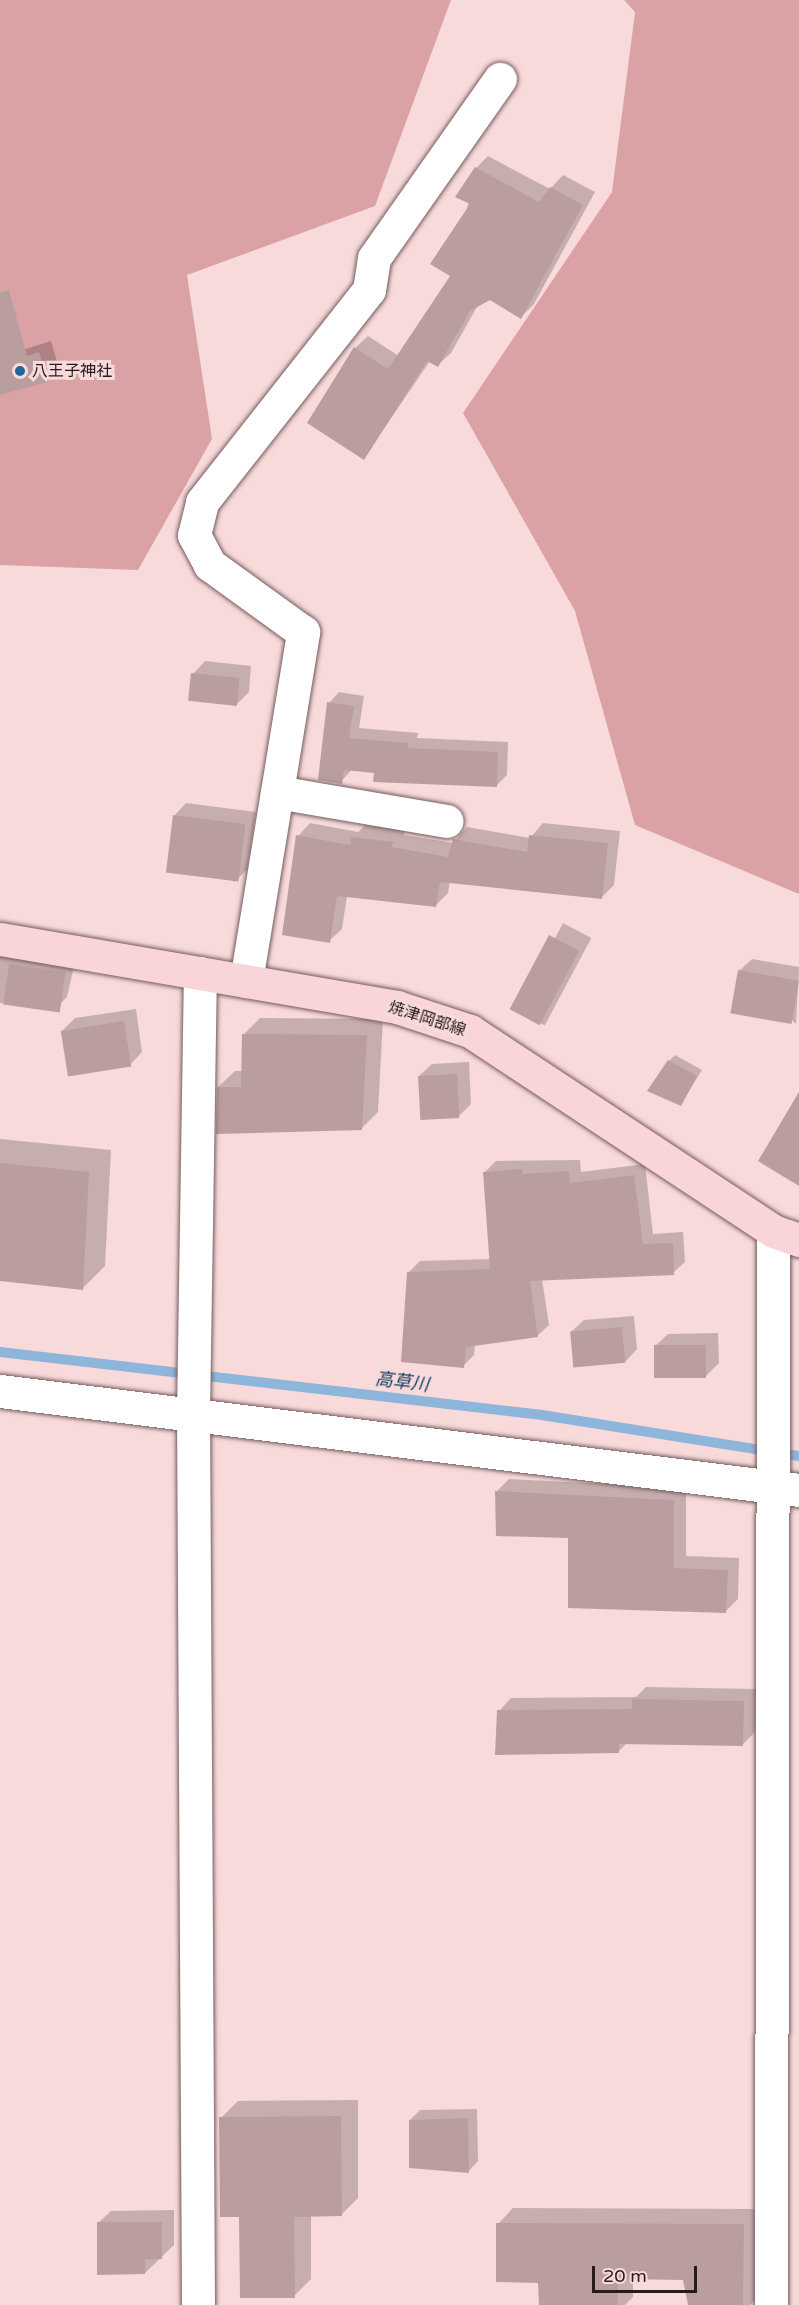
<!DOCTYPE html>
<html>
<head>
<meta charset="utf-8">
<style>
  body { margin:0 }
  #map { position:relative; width:799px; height:2305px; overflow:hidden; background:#f8dadb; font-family:"Varela Round","Noto Sans JP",sans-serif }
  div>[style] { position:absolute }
  .forest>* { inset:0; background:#dba2a5 }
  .shadow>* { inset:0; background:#0003; transform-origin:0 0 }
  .stream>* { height:10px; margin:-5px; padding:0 5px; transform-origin:5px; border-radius:5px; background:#8eb5da }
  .building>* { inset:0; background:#ba9e9f; transform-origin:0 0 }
  .roads { filter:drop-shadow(0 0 2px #755b5d) drop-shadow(0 0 2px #755b5d) }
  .street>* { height:33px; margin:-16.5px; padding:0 16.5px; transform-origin:16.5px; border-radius:16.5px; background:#fff }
  .secondary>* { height:33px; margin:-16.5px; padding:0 16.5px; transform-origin:16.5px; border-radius:16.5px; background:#f9d4d8 }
  .dots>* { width:16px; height:16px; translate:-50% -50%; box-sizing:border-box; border:3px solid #f8dadb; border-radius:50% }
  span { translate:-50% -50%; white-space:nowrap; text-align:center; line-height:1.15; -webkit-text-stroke:6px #f8dadb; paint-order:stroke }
  .poi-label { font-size:16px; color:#261c1c }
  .left { translate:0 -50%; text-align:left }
  .street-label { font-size:16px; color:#261c1c }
  .water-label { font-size:18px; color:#073558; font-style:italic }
  .scale { position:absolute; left:592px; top:2266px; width:105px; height:27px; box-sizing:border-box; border:3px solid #261c1c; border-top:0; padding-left:8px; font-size:18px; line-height:21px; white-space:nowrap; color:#261c1c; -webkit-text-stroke:4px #f8dadb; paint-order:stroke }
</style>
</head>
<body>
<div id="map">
  <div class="forest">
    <i style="clip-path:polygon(0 0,451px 0,375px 206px,187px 275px,212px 439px,138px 570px,0 565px)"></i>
    <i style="clip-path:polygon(624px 0,799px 0,799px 894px,635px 825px,575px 611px,463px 413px,612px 192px,635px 12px)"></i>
  </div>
  <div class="shadow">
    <i style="clip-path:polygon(488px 156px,550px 189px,563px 175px,595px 192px,534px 304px,521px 317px,490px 298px,478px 305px,451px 353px,438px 365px,430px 361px,364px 458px,355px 348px,368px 336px,399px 356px,452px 276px,476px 168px)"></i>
    <i style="clip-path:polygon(51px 341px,59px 368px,46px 381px,0 394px,0 357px)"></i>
    <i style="clip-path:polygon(205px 661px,251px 666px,249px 692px,236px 705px,193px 674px)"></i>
    <i style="clip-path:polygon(339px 692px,364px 696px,359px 728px,418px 733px,417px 738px,508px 742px,507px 775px,496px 786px,352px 769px,341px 782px,329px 703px)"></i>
    <i style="clip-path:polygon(186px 803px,256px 812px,247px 870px,234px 882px,174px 816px)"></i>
    <i style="clip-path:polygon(310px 823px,358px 832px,365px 825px,405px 830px,404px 835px,453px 843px,467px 827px,530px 838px,543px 823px,620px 831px,614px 885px,601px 898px,450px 881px,448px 893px,435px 906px,347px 896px,342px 929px,329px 941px,298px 836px)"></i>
    <i style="left:563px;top:923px;width:32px;height:99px;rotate:28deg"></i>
    <i style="clip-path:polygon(0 954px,75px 962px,67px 997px,56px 1008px,0 1003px)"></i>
    <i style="clip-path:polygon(752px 959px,799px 967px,796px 1024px,739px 971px)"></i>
    <i style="clip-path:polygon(136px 1009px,142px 1052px,130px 1065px,62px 1031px,75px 1018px)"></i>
    <i style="clip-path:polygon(260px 1018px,383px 1019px,378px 1112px,361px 1129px,218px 1087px,235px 1071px,243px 1071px,244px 1034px)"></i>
    <i style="clip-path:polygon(675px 1055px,702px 1070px,681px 1104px,669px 1061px)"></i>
    <i style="clip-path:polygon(469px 1062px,471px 1104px,459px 1116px,419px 1076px,432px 1064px)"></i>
    <i style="clip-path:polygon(0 1139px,111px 1150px,105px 1266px,83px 1288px,0 1280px)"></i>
    <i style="clip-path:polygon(580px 1160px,581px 1172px,645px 1164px,653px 1234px,683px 1232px,685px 1262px,673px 1273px,542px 1279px,549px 1325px,537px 1336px,475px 1344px,474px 1355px,463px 1366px,408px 1273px,420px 1261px,491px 1259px,485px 1172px,496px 1161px)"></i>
    <i style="clip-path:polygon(634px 1316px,637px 1349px,625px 1362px,571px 1332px,584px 1320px)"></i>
    <i style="clip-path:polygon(718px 1333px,719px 1363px,706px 1376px,655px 1346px,668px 1334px)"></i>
    <i style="clip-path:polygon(509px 1479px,686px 1488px,686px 1556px,739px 1558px,738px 1599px,725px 1612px,569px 1537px,496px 1492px)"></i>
    <i style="clip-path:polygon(646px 1687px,756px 1689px,755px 1732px,742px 1745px,628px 1742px,618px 1752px,499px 1711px,511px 1698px,636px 1697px)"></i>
    <i style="clip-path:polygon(358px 2100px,358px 2198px,341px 2215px,311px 2215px,311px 2279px,294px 2296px,241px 2215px,221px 2118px,238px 2101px)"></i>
    <i style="clip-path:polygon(477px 2109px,478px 2161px,469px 2171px,410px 2120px,420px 2110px)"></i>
    <i style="clip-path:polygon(513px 2208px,759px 2209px,758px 2297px,750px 2305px,690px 2305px,684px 2278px,633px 2278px,633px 2297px,625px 2305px,540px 2305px,540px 2281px,498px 2224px)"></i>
    <i style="clip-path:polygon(174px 2210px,174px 2245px,145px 2273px,98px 2223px,111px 2211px)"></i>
  </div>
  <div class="stream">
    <i style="left:0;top:1352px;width:546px;rotate:6.63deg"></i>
    <i style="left:542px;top:1415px;width:260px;rotate:9.1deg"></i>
  </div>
  <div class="building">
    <i style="clip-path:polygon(475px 167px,539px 202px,550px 187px,583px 205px,521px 319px,490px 300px,470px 311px,438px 367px,427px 361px,364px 460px,307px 423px,354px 347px,388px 369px,450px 276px,430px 264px,470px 204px,455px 197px)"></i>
    <i style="clip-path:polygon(9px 290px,27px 356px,39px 352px,47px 382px,0 395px,0 292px)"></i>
    <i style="left:191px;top:673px;width:49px;height:28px;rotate:6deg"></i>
    <i style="clip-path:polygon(327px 702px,354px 706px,349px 738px,408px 743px,408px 748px,498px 752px,497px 787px,373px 782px,374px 773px,344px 770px,342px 784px,318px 780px)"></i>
    <i style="left:173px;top:815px;width:73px;height:58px;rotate:7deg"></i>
    <i style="clip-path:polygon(296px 835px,350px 845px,351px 837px,393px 842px,392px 847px,448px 857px,453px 839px,527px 852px,529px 835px,608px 843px,602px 899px,440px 882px,436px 907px,337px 896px,330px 943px,282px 935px)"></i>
    <i style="left:549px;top:935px;width:34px;height:84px;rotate:28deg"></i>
    <i style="left:9px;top:964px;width:57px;height:41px;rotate:8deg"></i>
    <i style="left:738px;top:970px;width:62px;height:44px;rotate:10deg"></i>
    <i style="left:124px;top:1021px;width:46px;height:64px;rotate:81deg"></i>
    <i style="clip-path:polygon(242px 1034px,367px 1035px,362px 1130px,216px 1134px,217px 1087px,241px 1087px)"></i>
    <i style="clip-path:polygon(668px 1060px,697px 1076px,681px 1106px,647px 1091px)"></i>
    <i style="left:457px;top:1074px;width:44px;height:39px;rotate:87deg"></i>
    <i style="clip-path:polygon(799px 1092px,799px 1186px,758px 1161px)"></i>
    <i style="clip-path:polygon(0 1163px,89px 1172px,83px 1290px,0 1281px)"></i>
    <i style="clip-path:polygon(522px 1169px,523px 1174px,569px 1171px,570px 1183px,634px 1175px,643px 1244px,673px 1243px,674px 1275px,530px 1281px,538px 1337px,466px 1347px,464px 1368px,401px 1362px,407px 1272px,490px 1269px,483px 1172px)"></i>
    <i style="left:622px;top:1327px;width:36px;height:52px;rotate:85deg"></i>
    <i style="left:654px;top:1345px;width:52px;height:33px"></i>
    <i style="clip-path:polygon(495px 1491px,674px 1500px,674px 1568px,728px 1570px,726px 1613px,568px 1608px,568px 1538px,496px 1536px)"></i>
    <i style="clip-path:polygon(632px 1699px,744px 1701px,743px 1746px,619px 1744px,619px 1753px,495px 1755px,497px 1710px,632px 1709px)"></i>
    <i style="clip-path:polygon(341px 2116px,342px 2216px,294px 2217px,295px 2298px,240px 2298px,239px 2217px,220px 2217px,219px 2117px)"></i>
    <i style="clip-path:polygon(468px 2118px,469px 2173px,409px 2168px,409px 2120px)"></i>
    <i style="clip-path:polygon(97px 2222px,162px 2222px,162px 2259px,145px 2259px,145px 2274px,97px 2275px)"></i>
    <i style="clip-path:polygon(496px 2223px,744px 2224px,743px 2305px,688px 2305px,683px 2280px,618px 2279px,618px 2305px,539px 2305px,538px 2283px,496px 2282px)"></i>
  </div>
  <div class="roads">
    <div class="street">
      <i style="left:277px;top:792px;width:172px;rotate:9.7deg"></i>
      <i style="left:246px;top:981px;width:354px;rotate:-80.7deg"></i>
      <i style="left:303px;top:632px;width:115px;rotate:-144.2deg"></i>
      <i style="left:210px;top:565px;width:34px;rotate:-118deg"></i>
      <i style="left:194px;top:535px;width:34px;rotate:-76deg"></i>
      <i style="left:202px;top:502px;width:270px;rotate:-51.8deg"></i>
      <i style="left:369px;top:290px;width:32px;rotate:-81deg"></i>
      <i style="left:374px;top:258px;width:219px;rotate:-54.9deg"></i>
      <i style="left:0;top:1391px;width:805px;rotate:7.06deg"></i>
      <i style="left:198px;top:2305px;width:891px;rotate:-90.32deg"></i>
      <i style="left:193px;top:1414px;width:441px;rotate:-89.1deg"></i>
      <i style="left:771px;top:2305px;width:1074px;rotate:-89.89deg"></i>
    </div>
    <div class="secondary">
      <i style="left:0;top:939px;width:403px;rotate:9.7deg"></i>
      <i style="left:397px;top:1007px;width:77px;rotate:18.2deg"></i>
      <i style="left:470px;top:1031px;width:363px;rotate:33.4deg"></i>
      <i style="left:773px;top:1231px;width:28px;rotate:19deg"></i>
    </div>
  </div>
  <div class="dots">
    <i style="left:20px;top:371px;background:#23649a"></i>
  </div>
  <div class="poi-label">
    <span class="left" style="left:32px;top:371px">八王子神社</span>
  </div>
  <div class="street-label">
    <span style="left:427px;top:1019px;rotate:18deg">焼津岡部線</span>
  </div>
  <div class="water-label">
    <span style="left:402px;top:1382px;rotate:7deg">高草川</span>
  </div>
  <div class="scale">20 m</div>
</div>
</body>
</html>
